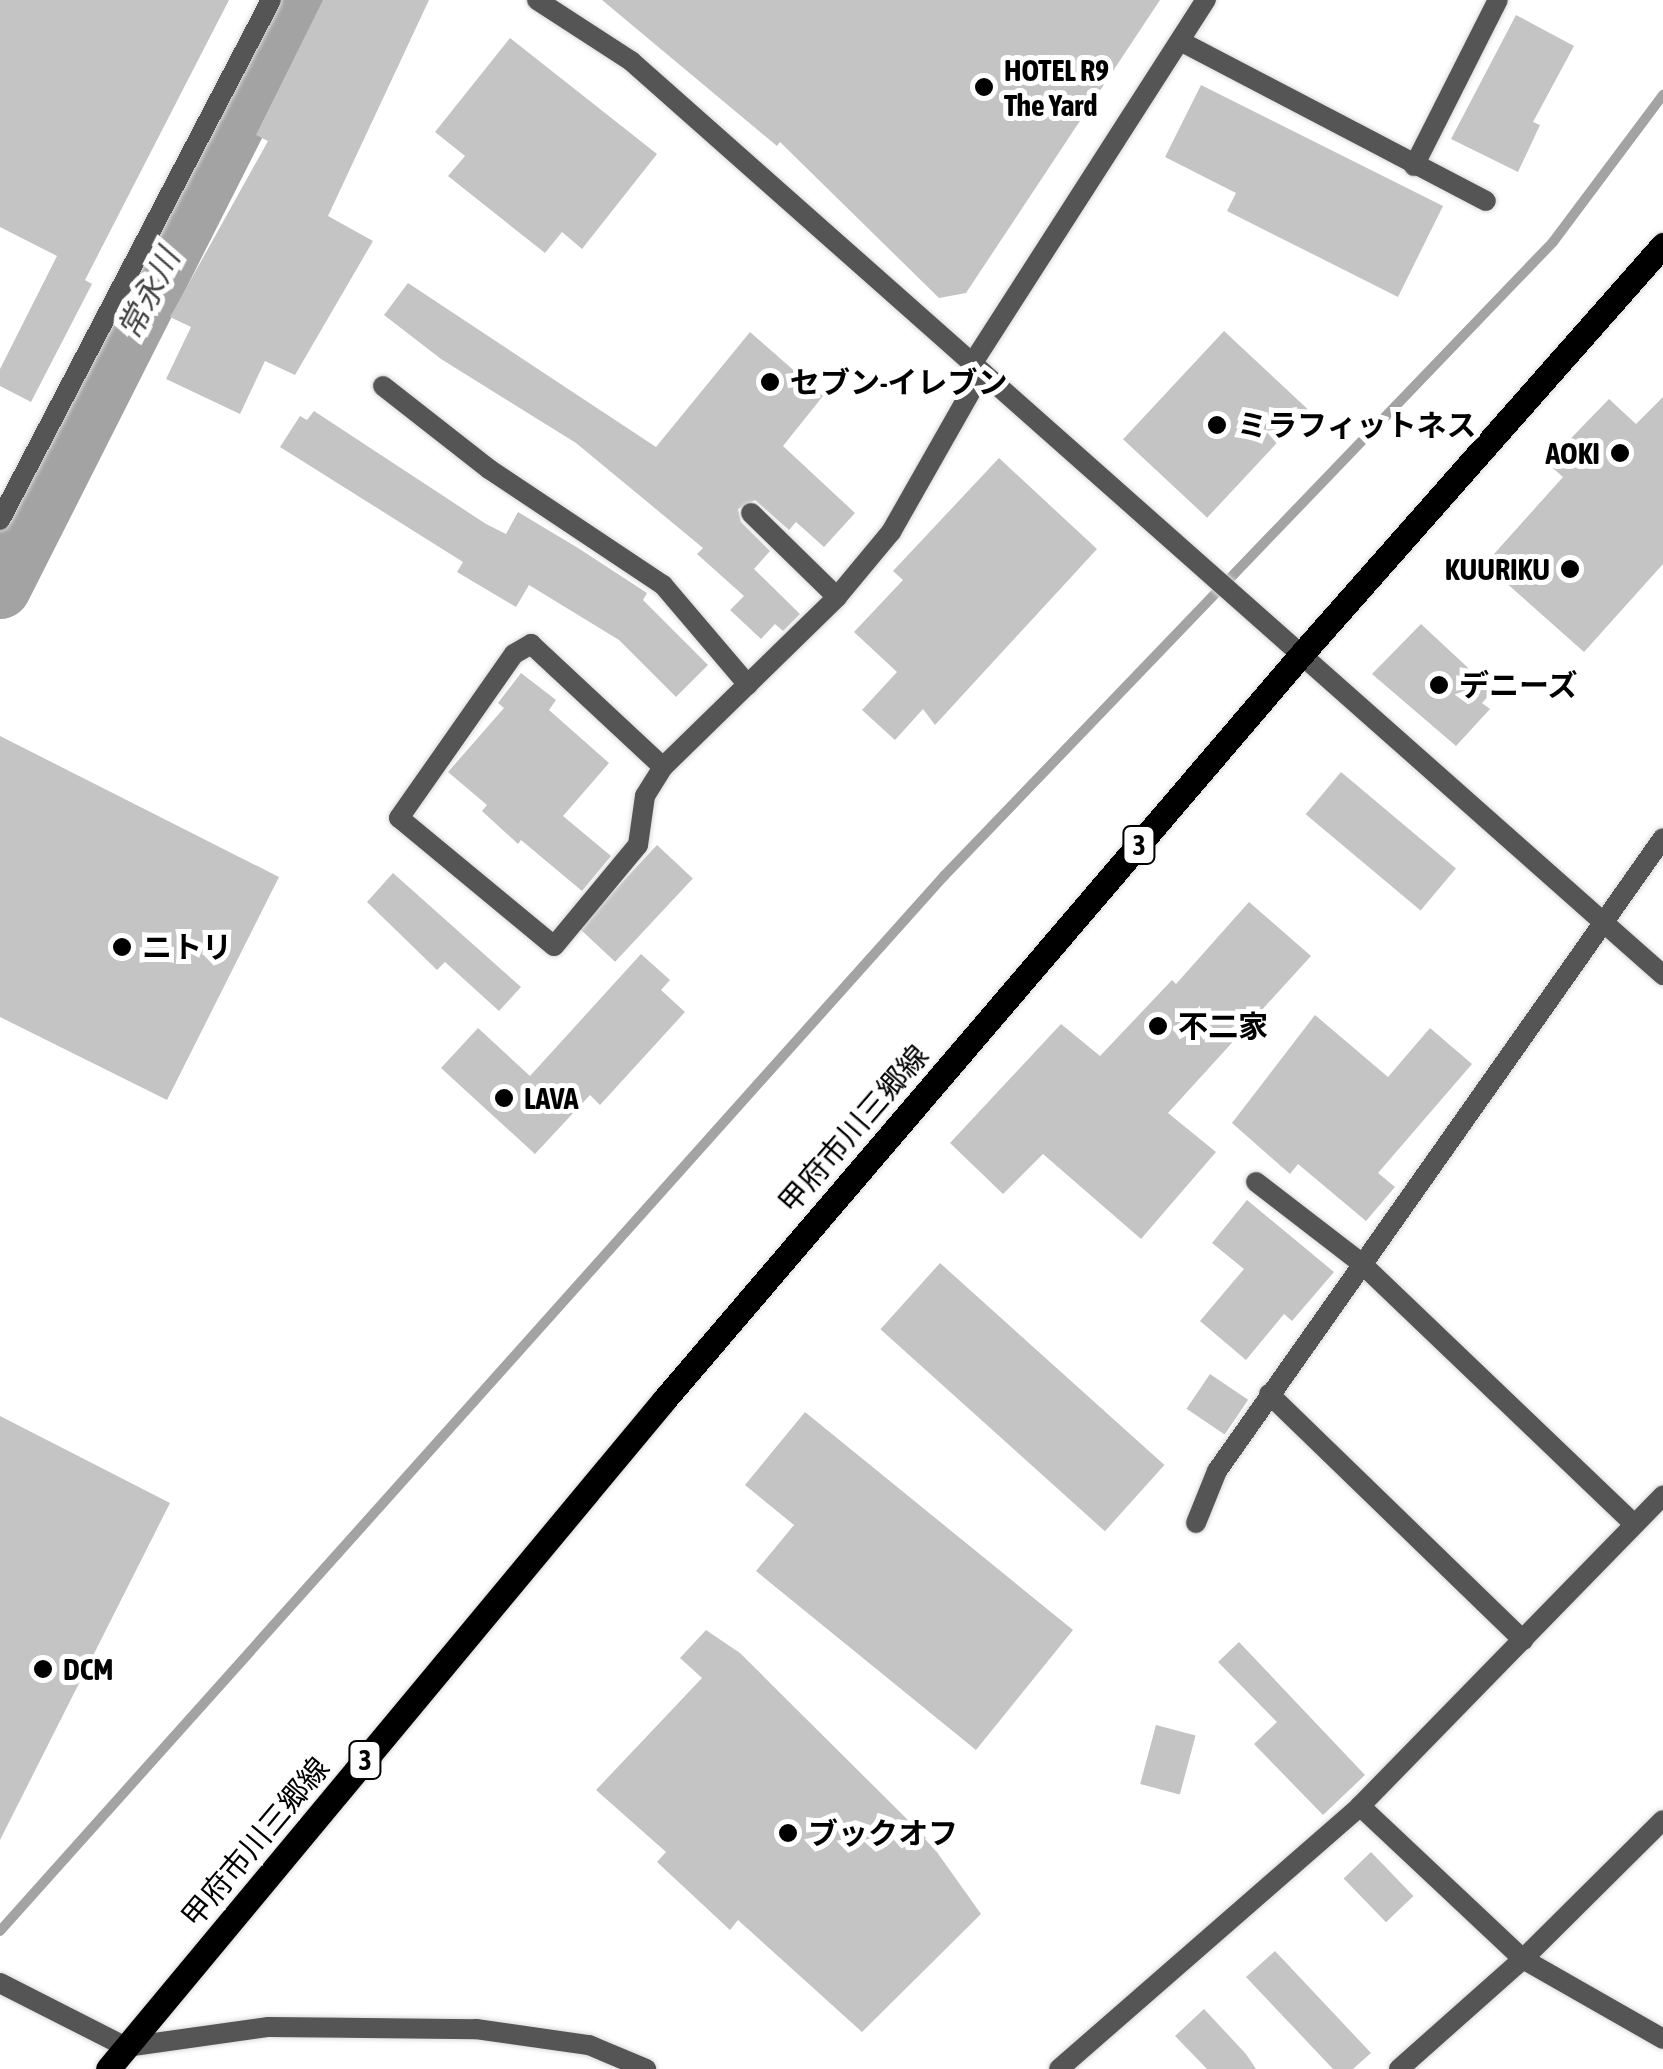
<!DOCTYPE html>
<html>
<head>
<meta charset="utf-8">
<style>
  body { margin:0 }
  #map { position:relative; width:1663px; height:2069px; overflow:hidden; background:#fff; font-family:"Asap Condensed","Noto Sans JP",sans-serif }
  div>[style] { position:absolute }
  .stream>* { height:10px; margin:-5px; padding:0 5px; transform-origin:5px; border-radius:5px; background:#a3a3a3 }
  .river>* { height:62px; margin:-31px; padding:0 31px; transform-origin:31px; border-radius:31px; background:#a3a3a3 }
  .building>* { inset:0; background:#c4c4c4; transform-origin:0 0 }
  .roads { filter:drop-shadow(0 0 2px #dbdbdb) drop-shadow(0 0 2px #dbdbdb) }
  .minor>* { height:20px; margin:-10px; padding:0 10px; transform-origin:10px; border-radius:10px; background:#555 }
  .tertiary>* { height:20px; margin:-10px; padding:0 10px; transform-origin:10px; border-radius:10px; background:#555 }
  .primary>* { height:25px; margin:-12.5px; padding:0 12.5px; transform-origin:12.5px; border-radius:12.5px; background:#000 }
  .dots>* { width:28px; height:28px; translate:-50% -50%; box-sizing:border-box; border:5px solid #fff; border-radius:50% }
  span { translate:-50% -50%; white-space:nowrap; text-align:center; line-height:1.15; -webkit-text-stroke:10px #fff; paint-order:stroke }
  .shield-label span { padding:2px 8px; background:#fff; border:2px solid; border-radius:8px; -webkit-text-stroke-width:0 }
  .shield-label { font-size:28px; color:#000; font-weight:700 }
  .poi-label { font-size:30px; color:#000; font-weight:700 }
  .left { translate:0 -50%; text-align:left }
  .right { translate:-100% -50%; text-align:right }
  .street-label { font-size:30px; color:#000 }
  .water-label { font-size:32px; color:#444; font-style:italic }
</style>
</head>
<body>
<div id="map">
  <div class="stream">
    <i style="left:0;top:1931px;width:1416px;rotate:-48.18deg"></i>
    <i style="left:944px;top:876px;width:879px;rotate:-46.15deg"></i>
    <i style="left:1553px;top:242px;width:184px;rotate:-53.2deg"></i>
  </div>
  <div class="river">
    <i style="left:0;top:588px;width:659px;rotate:-63.2deg"></i>
  </div>
  <div class="building">
    <i style="clip-path:polygon(0 0,229px 0,85px 280px,92px 284px,31px 402px,0 386px,0 369px,57px 256px,0 227px)"></i>
    <i style="clip-path:polygon(323px 0,429px 0,328px 216px,373px 241px,295px 375px,265px 361px,240px 414px,166px 379px,191px 327px,170px 317px,268px 141px,256px 135px)"></i>
    <i style="clip-path:polygon(602px 0,1160px 0,966px 293px,939px 298px,780px 142px,777px 146px)"></i>
    <i style="clip-path:polygon(1516px 15px,1574px 46px,1533px 122px,1540px 125px,1518px 172px,1451px 139px)"></i>
    <i style="clip-path:polygon(510px 38px,657px 154px,582px 249px,562px 232px,545px 253px,448px 176px,465px 156px,435px 132px)"></i>
    <i style="clip-path:polygon(1201px 85px,1443px 206px,1398px 297px,1227px 211px,1236px 193px,1165px 157px)"></i>
    <i style="clip-path:polygon(408px 283px,656px 447px,750px 332px,823px 396px,783px 446px,855px 513px,824px 547px,796px 522px,789px 530px,755px 500px,738px 509px,741px 522px,770px 551px,754px 569px,800px 614px,783px 631px,775px 624px,761px 639px,730px 610px,744px 596px,697px 554px,703px 548px,576px 443px,441px 359px,384px 315px)"></i>
    <i style="left:1224px;top:331px;width:115px;height:148px;rotate:43deg"></i>
    <i style="clip-path:polygon(1663px 397px,1663px 564px,1584px 652px,1485px 564px,1563px 477px,1547px 463px,1609px 399px,1636px 424px)"></i>
    <i style="clip-path:polygon(314px 411px,486px 524px,506px 534px,518px 512px,578px 548px,647px 593px,643px 600px,708px 665px,676px 697px,619px 640px,529px 585px,516px 607px,457px 572px,463px 562px,280px 447px,300px 416px,307px 420px)"></i>
    <i style="clip-path:polygon(999px 458px,1097px 549px,935px 725px,923px 709px,895px 740px,862px 710px,897px 672px,854px 632px,903px 580px,893px 571px)"></i>
    <i style="clip-path:polygon(1421px 624px,1493px 691px,1482px 703px,1490px 709px,1456px 746px,1372px 674px)"></i>
    <i style="clip-path:polygon(521px 673px,556px 700px,549px 710px,609px 763px,563px 816px,611px 856px,582px 891px,521px 840px,518px 844px,482px 811px,487px 805px,448px 772px,504px 708px,498px 703px)"></i>
    <i style="clip-path:polygon(0 736px,279px 877px,167px 1100px,0 1017px)"></i>
    <i style="left:1341px;top:772px;width:150px;height:55px;rotate:40deg"></i>
    <i style="left:657px;top:845px;width:49px;height:114px;rotate:43deg"></i>
    <i style="clip-path:polygon(393px 873px,521px 987px,499px 1011px,445px 962px,437px 970px,367px 902px)"></i>
    <i style="clip-path:polygon(1249px 902px,1311px 956px,1168px 1113px,1216px 1152px,1141px 1239px,1043px 1154px,1003px 1194px,950px 1143px,1061px 1024px,1100px 1056px,1172px 980px,1176px 984px)"></i>
    <i style="clip-path:polygon(641px 954px,670px 980px,661px 990px,685px 1012px,600px 1105px,590px 1095px,535px 1154px,441px 1068px,478px 1028px,530px 1076px)"></i>
    <i style="clip-path:polygon(1315px 1015px,1388px 1077px,1430px 1028px,1472px 1064px,1378px 1173px,1395px 1187px,1366px 1221px,1298px 1164px,1290px 1174px,1232px 1123px)"></i>
    <i style="clip-path:polygon(1247px 1200px,1334px 1272px,1292px 1321px,1284px 1314px,1246px 1360px,1200px 1321px,1244px 1269px,1212px 1243px)"></i>
    <i style="left:940px;top:1263px;width:302px;height:89px;rotate:42deg"></i>
    <i style="left:1210px;top:1374px;width:46px;height:42px;rotate:34deg"></i>
    <i style="clip-path:polygon(805px 1412px,1073px 1630px,976px 1750px,756px 1571px,794px 1525px,745px 1485px)"></i>
    <i style="clip-path:polygon(0 1416px,170px 1503px,0 1840px)"></i>
    <i style="clip-path:polygon(706px 1630px,740px 1653px,929px 1841px,981px 1914px,862px 2032px,738px 1920px,730px 1930px,657px 1862px,666px 1852px,596px 1790px,702px 1678px,680px 1658px)"></i>
    <i style="clip-path:polygon(1239px 1642px,1365px 1775px,1323px 1815px,1254px 1744px,1277px 1722px,1218px 1662px)"></i>
    <i style="left:1156px;top:1725px;width:41px;height:61px;rotate:15deg"></i>
    <i style="left:1371px;top:1852px;width:61px;height:38px;rotate:46deg"></i>
    <i style="clip-path:polygon(1275px 1951px,1371px 2053px,1353px 2069px,1333px 2069px,1246px 1977px)"></i>
    <i style="clip-path:polygon(1204px 2009px,1246px 2054px,1256px 2069px,1207px 2069px,1175px 2036px)"></i>
  </div>
  <div class="roads">
    <div class="minor">
      <i style="left:537px;top:0;width:112px;rotate:33deg"></i>
      <i style="left:631px;top:61px;width:1379px;rotate:41.53deg"></i>
      <i style="left:1180px;top:41px;width:345px;rotate:27.6deg"></i>
      <i style="left:1414px;top:166px;width:186px;rotate:-63.2deg"></i>
      <i style="left:972px;top:364px;width:433px;rotate:-57.3deg"></i>
      <i style="left:383px;top:386px;width:135px;rotate:38.1deg"></i>
      <i style="left:489px;top:469px;width:209px;rotate:33.7deg"></i>
      <i style="left:663px;top:585px;width:131px;rotate:49.6deg"></i>
      <i style="left:751px;top:513px;width:120px;rotate:44.3deg"></i>
      <i style="left:0;top:520px;width:586px;rotate:-62.47deg"></i>
      <i style="left:663px;top:767px;width:34px;rotate:122deg"></i>
      <i style="left:645px;top:796px;width:49px;rotate:98.1deg"></i>
      <i style="left:638px;top:845px;width:131px;rotate:129.7deg"></i>
      <i style="left:554px;top:946px;width:201px;rotate:-140.4deg"></i>
      <i style="left:399px;top:818px;width:200px;rotate:-55deg"></i>
      <i style="left:514px;top:654px;width:20px;rotate:-30deg"></i>
      <i style="left:531px;top:644px;width:180px;rotate:43deg"></i>
      <i style="left:663px;top:767px;width:243px;rotate:-44.3deg"></i>
      <i style="left:837px;top:597px;width:85px;rotate:-50.3deg"></i>
      <i style="left:891px;top:532px;width:184px;rotate:-60.4deg"></i>
      <i style="left:1256px;top:1182px;width:133px;rotate:37.6deg"></i>
      <i style="left:1361px;top:1263px;width:378px;rotate:43.7deg"></i>
      <i style="left:1269px;top:1394px;width:354px;rotate:44.1deg"></i>
      <i style="left:1196px;top:1523px;width:56px;rotate:-68deg"></i>
      <i style="left:1217px;top:1471px;width:774px;rotate:-54.83deg"></i>
      <i style="left:1360px;top:1806px;width:224px;rotate:43.2deg"></i>
      <i style="left:1523px;top:1959px;width:161px;rotate:29.7deg"></i>
      <i style="left:1059px;top:2069px;width:400px;rotate:-41.1deg"></i>
      <i style="left:1360px;top:1806px;width:434px;rotate:-45.7deg"></i>
      <i style="left:1399px;top:2069px;width:166px;rotate:-41.6deg"></i>
      <i style="left:1523px;top:1959px;width:197px;rotate:-44.8deg"></i>
    </div>
    <div class="tertiary">
      <i style="left:0;top:1983px;width:141px;rotate:26.9deg"></i>
      <i style="left:126px;top:2047px;width:144px;rotate:-8deg"></i>
      <i style="left:269px;top:2027px;width:207px;rotate:0.6deg"></i>
      <i style="left:476px;top:2029px;width:114px;rotate:8.1deg"></i>
      <i style="left:589px;top:2045px;width:62px;rotate:22.8deg"></i>
    </div>
    <div class="primary">
      <i style="left:108px;top:2069px;width:870px;rotate:-50.27deg"></i>
      <i style="left:664px;top:1400px;width:977px;rotate:-49.48deg"></i>
      <i style="left:1299px;top:657px;width:550px;rotate:-48.54deg"></i>
    </div>
  </div>
  <div class="dots">
    <i style="left:984px;top:87px;background:#000"></i>
    <i style="left:770px;top:382px;background:#000"></i>
    <i style="left:1217px;top:425px;background:#000"></i>
    <i style="left:1620px;top:453px;background:#000"></i>
    <i style="left:1570px;top:569px;background:#000"></i>
    <i style="left:1439px;top:685px;background:#000"></i>
    <i style="left:122px;top:947px;background:#000"></i>
    <i style="left:1158px;top:1026px;background:#000"></i>
    <i style="left:504px;top:1098px;background:#000"></i>
    <i style="left:43px;top:1669px;background:#000"></i>
    <i style="left:788px;top:1833px;background:#000"></i>
  </div>
  <div class="shield-label">
    <span style="left:1139px;top:845px">3</span>
    <span style="left:365px;top:1760px">3</span>
  </div>
  <div class="poi-label">
    <span class="left" style="left:1004px;top:87px">HOTEL R9<br>The Yard</span>
    <span class="left" style="left:790px;top:382px">セブン-イレブン</span>
    <span class="left" style="left:1237px;top:425px">ミラフィットネス</span>
    <span class="right" style="left:1600px;top:453px">AOKI</span>
    <span class="right" style="left:1550px;top:569px">KUURIKU</span>
    <span class="left" style="left:1459px;top:685px">デニーズ</span>
    <span class="left" style="left:142px;top:947px">ニトリ</span>
    <span class="left" style="left:1178px;top:1026px">不二家</span>
    <span class="left" style="left:524px;top:1098px">LAVA</span>
    <span class="left" style="left:63px;top:1669px">DCM</span>
    <span class="left" style="left:808px;top:1833px">ブックオフ</span>
  </div>
  <div class="street-label">
    <span style="left:853px;top:1129px;rotate:-49deg">甲府市川三郷線</span>
    <span style="left:255px;top:1842px;rotate:-50deg">甲府市川三郷線</span>
  </div>
  <div class="water-label">
    <span style="left:149px;top:294px;rotate:-63deg">常永川</span>
  </div>
</div>
</body>
</html>
